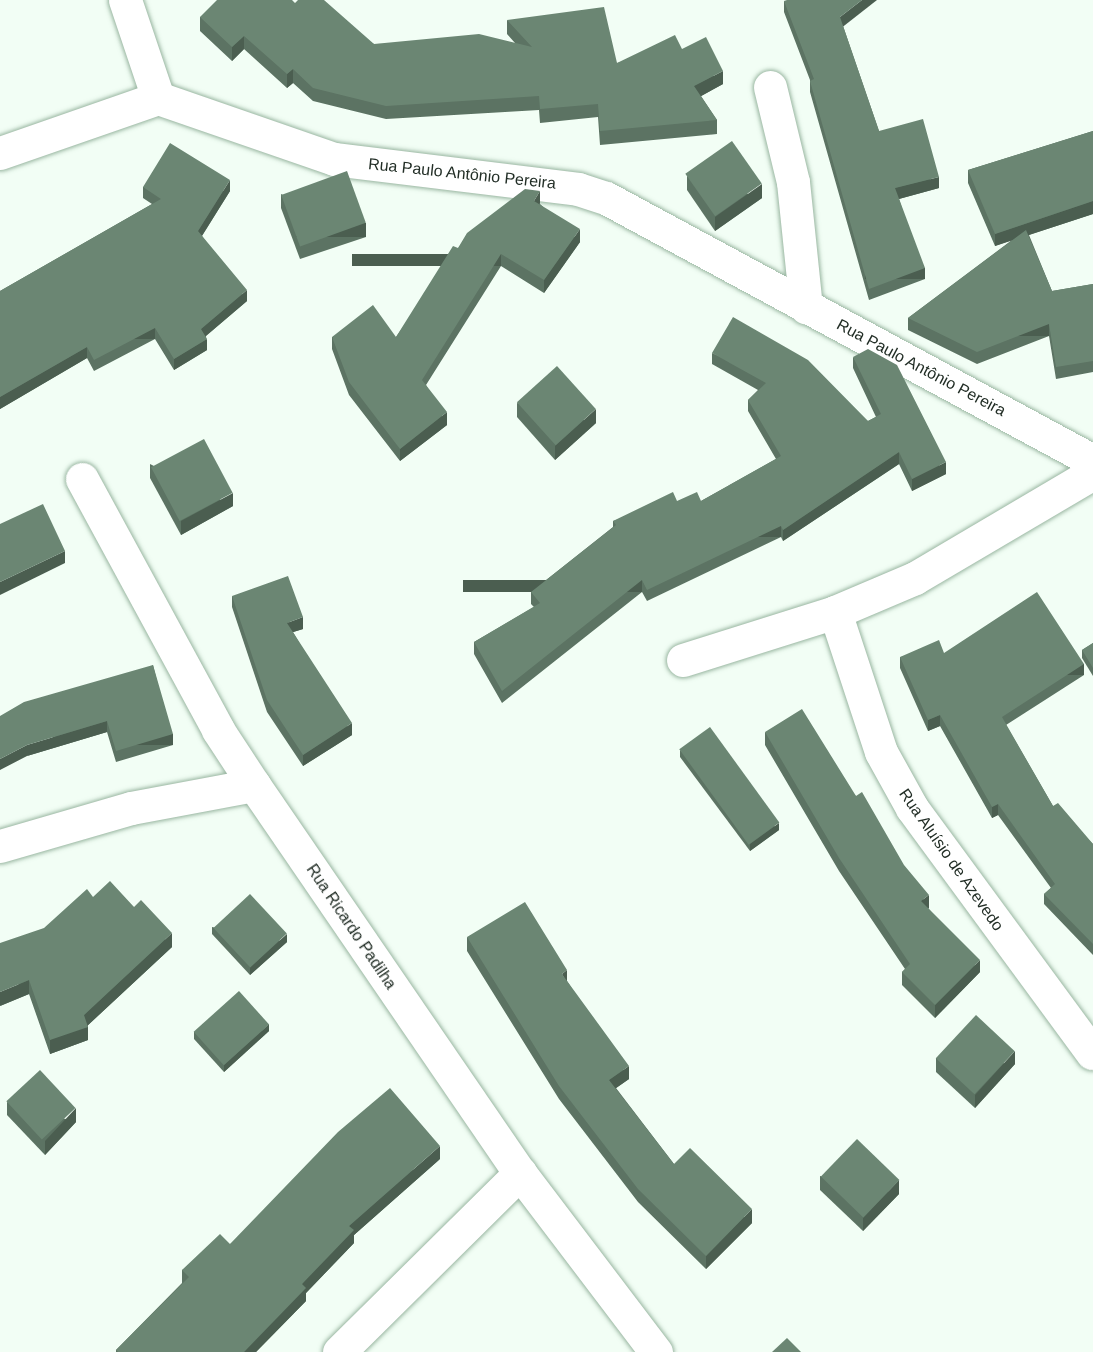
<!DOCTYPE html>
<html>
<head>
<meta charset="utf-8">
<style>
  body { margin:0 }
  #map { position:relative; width:1093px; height:1352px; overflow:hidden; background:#f2fef5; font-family:Arial,sans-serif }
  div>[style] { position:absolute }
  .roads { filter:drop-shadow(0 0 2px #99b6a1) drop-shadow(0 0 2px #99b6a1) }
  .street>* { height:33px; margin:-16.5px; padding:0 16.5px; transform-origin:16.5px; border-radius:16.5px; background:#fff }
  .wall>* { inset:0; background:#5c7363 }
  .shaded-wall>* { inset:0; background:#4b5e50; transform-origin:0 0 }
  .building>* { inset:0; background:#6b8673; transform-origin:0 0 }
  span { translate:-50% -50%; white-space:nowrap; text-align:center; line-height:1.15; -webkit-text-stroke:5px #fff; paint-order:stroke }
  .street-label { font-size:16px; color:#222e26 }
</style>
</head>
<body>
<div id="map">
  <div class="roads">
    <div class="street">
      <i style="left:125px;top:0;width:103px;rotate:71.4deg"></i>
      <i style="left:770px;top:87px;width:98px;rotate:76.4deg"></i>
      <i style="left:793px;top:182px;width:126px;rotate:84.1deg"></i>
      <i style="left:0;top:153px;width:167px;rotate:-19.2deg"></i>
      <i style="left:158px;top:98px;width:186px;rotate:19.1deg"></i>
      <i style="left:334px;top:159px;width:246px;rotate:7deg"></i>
      <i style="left:578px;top:189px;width:29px;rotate:18deg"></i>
      <i style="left:606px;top:198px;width:553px;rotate:28.37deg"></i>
      <i style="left:82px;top:479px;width:285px;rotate:61.5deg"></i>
      <i style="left:218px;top:730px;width:66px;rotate:56.8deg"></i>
      <i style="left:254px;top:785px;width:470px;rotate:55.6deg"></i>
      <i style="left:520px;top:1173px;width:225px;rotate:52.8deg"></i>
      <i style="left:835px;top:612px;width:147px;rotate:71.8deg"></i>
      <i style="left:881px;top:752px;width:64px;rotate:61deg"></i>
      <i style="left:912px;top:808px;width:304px;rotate:53.7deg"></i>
      <i style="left:683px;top:660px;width:159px;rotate:-17.5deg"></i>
      <i style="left:835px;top:612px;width:87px;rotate:-23deg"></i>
      <i style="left:915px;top:578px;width:207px;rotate:-30.5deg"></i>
      <i style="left:0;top:846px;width:136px;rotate:-16.2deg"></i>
      <i style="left:131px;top:808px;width:125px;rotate:-10.6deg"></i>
      <i style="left:339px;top:1352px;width:255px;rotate:-44.7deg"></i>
    </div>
  </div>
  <div class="wall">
    <i style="clip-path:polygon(784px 1px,843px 26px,879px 131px,939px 188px,899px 199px,925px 279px,869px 300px,810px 92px,810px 80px,784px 12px)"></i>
    <i style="clip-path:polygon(295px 3px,374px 44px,515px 43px,507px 34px,507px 20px,617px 63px,682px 49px,723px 84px,701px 96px,717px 120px,717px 134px,600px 145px,598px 117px,540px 123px,539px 110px,386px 119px,313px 101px,293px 83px,287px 88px,244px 49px,232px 61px,200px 31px,200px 17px)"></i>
    <i style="clip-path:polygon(1093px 131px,1093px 214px,1029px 235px,1052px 291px,1093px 284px,1093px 372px,1056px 379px,1049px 336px,977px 364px,908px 330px,908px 318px,1012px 240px,995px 246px,968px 183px,968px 170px)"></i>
    <i style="clip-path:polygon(687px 176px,762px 198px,715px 231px,687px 190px)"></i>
    <i style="clip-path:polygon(143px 187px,230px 191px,202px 236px,247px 301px,206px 336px,207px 350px,174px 370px,155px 339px,94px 371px,87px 358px,0 409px,0 291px,152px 204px,143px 198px)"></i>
    <i style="clip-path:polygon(281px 194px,366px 237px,300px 259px,281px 208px)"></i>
    <i style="clip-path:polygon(540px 203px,540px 204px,580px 242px,544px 293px,501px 266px,426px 385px,447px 425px,400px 461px,349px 395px,332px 349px,332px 337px,396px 337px,458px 248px)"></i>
    <i style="clip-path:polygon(712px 353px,868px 421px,876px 417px,853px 368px,853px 357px,946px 474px,912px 491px,899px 464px,783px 541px,781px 537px,647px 601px,642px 592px,502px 703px,474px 654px,474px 642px,534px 607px,531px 604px,531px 592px,613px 527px,613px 521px,677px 501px,701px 501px,776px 459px,748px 411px,748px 400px,758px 390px,712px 364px)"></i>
    <i style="clip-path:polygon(517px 403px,596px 423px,555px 460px,517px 417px)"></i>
    <i style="clip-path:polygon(150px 464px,233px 506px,181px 535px,150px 478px)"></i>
    <i style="clip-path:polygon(232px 596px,303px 629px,293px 632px,352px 735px,303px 766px,267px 712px,232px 607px)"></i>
    <i style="clip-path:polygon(1093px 643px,1093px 676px,1082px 658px,1082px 650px)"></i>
    <i style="clip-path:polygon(944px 653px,1084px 675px,1006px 725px,1053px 806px,1093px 844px,1093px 955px,1044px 904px,1044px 894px,1051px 888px,998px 815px,992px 818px,940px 726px,928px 731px,900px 668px,900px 657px)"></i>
    <i style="clip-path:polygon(153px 665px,173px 745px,116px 762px,107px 732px,27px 756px)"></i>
    <i style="clip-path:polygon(765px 732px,856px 796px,929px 908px,928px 908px,980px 972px,935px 1018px,902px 985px,902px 972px,905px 969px,839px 871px,765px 745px)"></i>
    <i style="clip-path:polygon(680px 750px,779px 830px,750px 851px,680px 757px)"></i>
    <i style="clip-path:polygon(93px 897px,134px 907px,172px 947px,88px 1025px,88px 1040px,50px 1054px,29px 994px,0 1006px)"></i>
    <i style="clip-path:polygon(212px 927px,287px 942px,250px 975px,212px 934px)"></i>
    <i style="clip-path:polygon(467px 937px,567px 981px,629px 1079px,616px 1088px,674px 1164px,752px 1223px,706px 1269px,638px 1202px,559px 1099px,467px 951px)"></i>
    <i style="clip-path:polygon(269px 1031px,224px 1072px,194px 1039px,194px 1032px)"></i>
    <i style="clip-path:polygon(936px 1058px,1015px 1064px,975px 1108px,936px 1072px)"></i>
    <i style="clip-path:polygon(7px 1102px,76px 1122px,45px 1155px,7px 1115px)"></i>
    <i style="clip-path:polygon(440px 1159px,354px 1235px,354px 1243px,306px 1293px,306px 1301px,256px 1352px,116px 1352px,116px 1350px,182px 1283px,182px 1270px,230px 1244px)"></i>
    <i style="clip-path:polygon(820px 1176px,899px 1194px,863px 1231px,820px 1190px)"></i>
  </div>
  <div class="shaded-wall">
    <i style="clip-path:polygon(862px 0,877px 0,840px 29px,840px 17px)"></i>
    <i style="clip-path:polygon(244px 36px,244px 49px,232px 61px,232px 47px)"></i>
    <i style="clip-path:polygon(293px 69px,293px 83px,287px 88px,287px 74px)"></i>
    <i style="clip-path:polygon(723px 71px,723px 84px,694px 100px,694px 86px)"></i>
    <i style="clip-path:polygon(939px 177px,939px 188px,895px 200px,895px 188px)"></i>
    <i style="clip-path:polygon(230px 180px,230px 191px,198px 242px,198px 231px)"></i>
    <i style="clip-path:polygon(762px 184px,762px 198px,715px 231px,715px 217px)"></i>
    <i style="clip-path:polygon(540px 191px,540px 203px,534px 213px,534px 201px)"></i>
    <i style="clip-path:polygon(1093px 201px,1093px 214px,995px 246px,995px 234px)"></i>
    <i style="left:366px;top:223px;width:14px;height:70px;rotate:90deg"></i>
    <i style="clip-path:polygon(580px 229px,580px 242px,544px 293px,544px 280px)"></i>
    <i style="left:501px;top:254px;width:12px;height:149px;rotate:90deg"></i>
    <i style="left:925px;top:268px;width:11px;height:60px;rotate:90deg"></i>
    <i style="clip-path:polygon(247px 290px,247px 301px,201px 340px,201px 329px)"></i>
    <i style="left:1049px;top:324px;width:12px;height:77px;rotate:90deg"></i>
    <i style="left:155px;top:328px;width:11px;height:69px;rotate:90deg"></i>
    <i style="clip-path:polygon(207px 339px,207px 350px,174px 370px,174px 359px)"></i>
    <i style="clip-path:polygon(87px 347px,87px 358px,0 409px,0 397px)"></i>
    <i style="clip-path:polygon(596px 409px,596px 423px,555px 460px,555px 446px)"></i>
    <i style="clip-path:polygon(447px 412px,447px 425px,400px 461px,400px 449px)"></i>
    <i style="clip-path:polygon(899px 452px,899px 464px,783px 541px,783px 530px)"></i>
    <i style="clip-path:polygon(946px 462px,946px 474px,912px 491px,912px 479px)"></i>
    <i style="clip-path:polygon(233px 493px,233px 506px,181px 535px,181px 521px)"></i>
    <i style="left:781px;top:526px;width:11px;height:148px;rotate:90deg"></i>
    <i style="clip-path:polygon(65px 551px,65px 563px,0 595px,0 582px)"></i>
    <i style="left:642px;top:580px;width:12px;height:179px;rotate:90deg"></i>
    <i style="clip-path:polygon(303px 617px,303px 629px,287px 634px,287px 623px)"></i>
    <i style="left:1084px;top:664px;width:11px;height:98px;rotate:90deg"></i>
    <i style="clip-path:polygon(940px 715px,940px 726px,928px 731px,928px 720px)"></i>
    <i style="clip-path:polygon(107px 721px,107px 732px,27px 756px,0 770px,0 759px,27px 745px)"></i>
    <i style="clip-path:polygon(352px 723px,352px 735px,303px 766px,303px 755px)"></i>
    <i style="left:173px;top:734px;width:11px;height:59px;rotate:90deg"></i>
    <i style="clip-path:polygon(998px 804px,998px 815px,992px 818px,992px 807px)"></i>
    <i style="clip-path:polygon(779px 823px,779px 830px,750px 851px,750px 844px)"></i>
    <i style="clip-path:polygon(929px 895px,929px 908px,921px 914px,921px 901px)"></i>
    <i style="clip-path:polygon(172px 933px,172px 947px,85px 1028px,88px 1027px,88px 1040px,50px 1054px,50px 1040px,84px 1015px)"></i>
    <i style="clip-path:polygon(287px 934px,287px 942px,250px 975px,250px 967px)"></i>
    <i style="clip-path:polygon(980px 960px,980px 972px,935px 1018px,935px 1005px)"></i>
    <i style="clip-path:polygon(567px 970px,567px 984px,562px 974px)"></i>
    <i style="clip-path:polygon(29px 980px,29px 994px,0 1006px,0 992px)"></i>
    <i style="clip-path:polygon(269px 1024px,269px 1031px,224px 1072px,224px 1065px)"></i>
    <i style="clip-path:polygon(1015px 1051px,1015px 1064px,975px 1108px,975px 1095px)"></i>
    <i style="clip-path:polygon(629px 1066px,629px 1079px,609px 1093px,609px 1080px)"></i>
    <i style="clip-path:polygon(76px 1108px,76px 1122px,45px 1155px,45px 1141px)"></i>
    <i style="clip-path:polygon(440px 1146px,440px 1159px,354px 1235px,354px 1243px,306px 1293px,306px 1301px,256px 1352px,244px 1352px,302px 1284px,349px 1226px)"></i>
    <i style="clip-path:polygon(899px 1180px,899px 1194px,863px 1231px,863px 1218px)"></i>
    <i style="clip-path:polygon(752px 1209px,752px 1223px,706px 1269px,706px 1256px)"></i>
  </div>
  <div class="building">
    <i style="clip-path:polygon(217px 0,292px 0,295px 3px,298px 0,324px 0,374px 44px,479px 34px,532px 47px,507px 20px,604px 7px,617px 63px,675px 35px,682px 49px,706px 37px,723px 71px,694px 86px,717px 120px,600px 131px,598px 104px,540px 109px,539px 96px,386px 106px,313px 88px,293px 69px,287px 74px,244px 36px,232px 47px,200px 17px)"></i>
    <i style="clip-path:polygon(787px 0,862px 0,840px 17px,879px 131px,923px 119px,939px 177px,895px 188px,925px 268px,869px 289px,810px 81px,814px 79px,784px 1px)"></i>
    <i style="clip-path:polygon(1093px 131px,1093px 201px,995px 234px,968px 170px)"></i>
    <i style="left:732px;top:141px;width:52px;height:57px;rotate:55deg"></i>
    <i style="clip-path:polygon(170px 143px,230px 180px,198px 231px,247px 290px,201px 329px,207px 339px,174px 359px,155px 328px,94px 360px,87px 347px,0 397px,0 291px,161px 199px,143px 187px)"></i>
    <i style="left:347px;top:171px;width:55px;height:70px;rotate:70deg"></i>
    <i style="clip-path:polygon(525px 189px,540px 191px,534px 201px,580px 229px,544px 280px,501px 254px,422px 380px,447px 412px,400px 449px,349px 382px,332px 337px,373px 305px,396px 337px,453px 246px,458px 248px,467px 233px)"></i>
    <i style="clip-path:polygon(1026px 230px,1052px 291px,1093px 284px,1093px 361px,1056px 367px,1049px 324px,977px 352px,908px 318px)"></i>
    <i style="clip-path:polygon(733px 317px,808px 360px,868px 421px,881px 414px,853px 357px,868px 349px,897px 365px,946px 462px,912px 479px,899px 452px,783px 530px,781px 526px,647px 590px,642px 580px,502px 691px,474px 642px,540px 603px,531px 592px,616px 525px,613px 521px,673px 492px,677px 501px,697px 492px,701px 501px,781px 456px,748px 400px,766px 383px,712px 353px)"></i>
    <i style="left:557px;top:366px;width:58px;height:54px;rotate:48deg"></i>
    <i style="left:204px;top:439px;width:61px;height:60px;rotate:62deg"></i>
    <i style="clip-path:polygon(43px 504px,65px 551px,0 582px,0 524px)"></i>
    <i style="clip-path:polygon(288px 576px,303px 617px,287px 623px,352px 723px,303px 755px,267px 700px,232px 596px)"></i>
    <i style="clip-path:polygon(1037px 592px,1084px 664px,1002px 717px,1053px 806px,1058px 803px,1093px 844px,1093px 944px,1044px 894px,1055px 884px,998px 804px,992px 807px,940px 715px,928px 720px,900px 657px,939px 640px,944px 653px)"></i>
    <i style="clip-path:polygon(1093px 643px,1093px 668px,1082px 650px)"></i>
    <i style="clip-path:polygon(153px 665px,173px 734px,116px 751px,107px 721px,27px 745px,0 759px,0 716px,24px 702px)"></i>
    <i style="clip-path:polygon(802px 709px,856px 796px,862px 792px,904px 865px,929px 895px,921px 901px,980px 960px,935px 1005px,902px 972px,910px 964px,839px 858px,765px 732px)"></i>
    <i style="left:710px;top:727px;width:118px;height:38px;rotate:54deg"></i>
    <i style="clip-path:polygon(110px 881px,134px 907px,141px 900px,172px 933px,84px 1015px,88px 1027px,50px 1040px,29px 980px,0 992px,0 943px,44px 928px,87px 889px,93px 897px)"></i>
    <i style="left:250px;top:894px;width:54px;height:50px;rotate:47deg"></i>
    <i style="clip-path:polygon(525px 902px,567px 970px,562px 974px,629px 1066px,609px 1080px,674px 1164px,690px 1148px,752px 1209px,706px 1256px,638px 1189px,559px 1086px,467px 937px)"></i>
    <i style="left:239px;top:991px;width:45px;height:61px;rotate:48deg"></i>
    <i style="left:976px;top:1015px;width:53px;height:59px;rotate:43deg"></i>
    <i style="left:40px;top:1070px;width:52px;height:46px;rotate:47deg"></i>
    <i style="clip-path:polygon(390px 1088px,440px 1146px,349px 1226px,354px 1230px,302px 1284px,306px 1288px,244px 1352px,118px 1352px,116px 1350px,189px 1277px,182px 1270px,220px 1234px,230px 1244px,338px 1132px)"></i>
    <i style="left:857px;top:1139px;width:59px;height:52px;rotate:44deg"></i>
    <i style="clip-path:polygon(787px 1338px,801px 1352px,772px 1352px)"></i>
  </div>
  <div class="street-label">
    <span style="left:462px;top:174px;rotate:6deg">Rua Paulo Antônio Pereira</span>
    <span style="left:921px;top:368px;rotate:28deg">Rua Paulo Antônio Pereira</span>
    <span style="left:951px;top:860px;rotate:55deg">Rua Aluísio de Azevedo</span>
    <span style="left:351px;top:927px;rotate:56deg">Rua Ricardo Padilha</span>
  </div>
</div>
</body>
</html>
